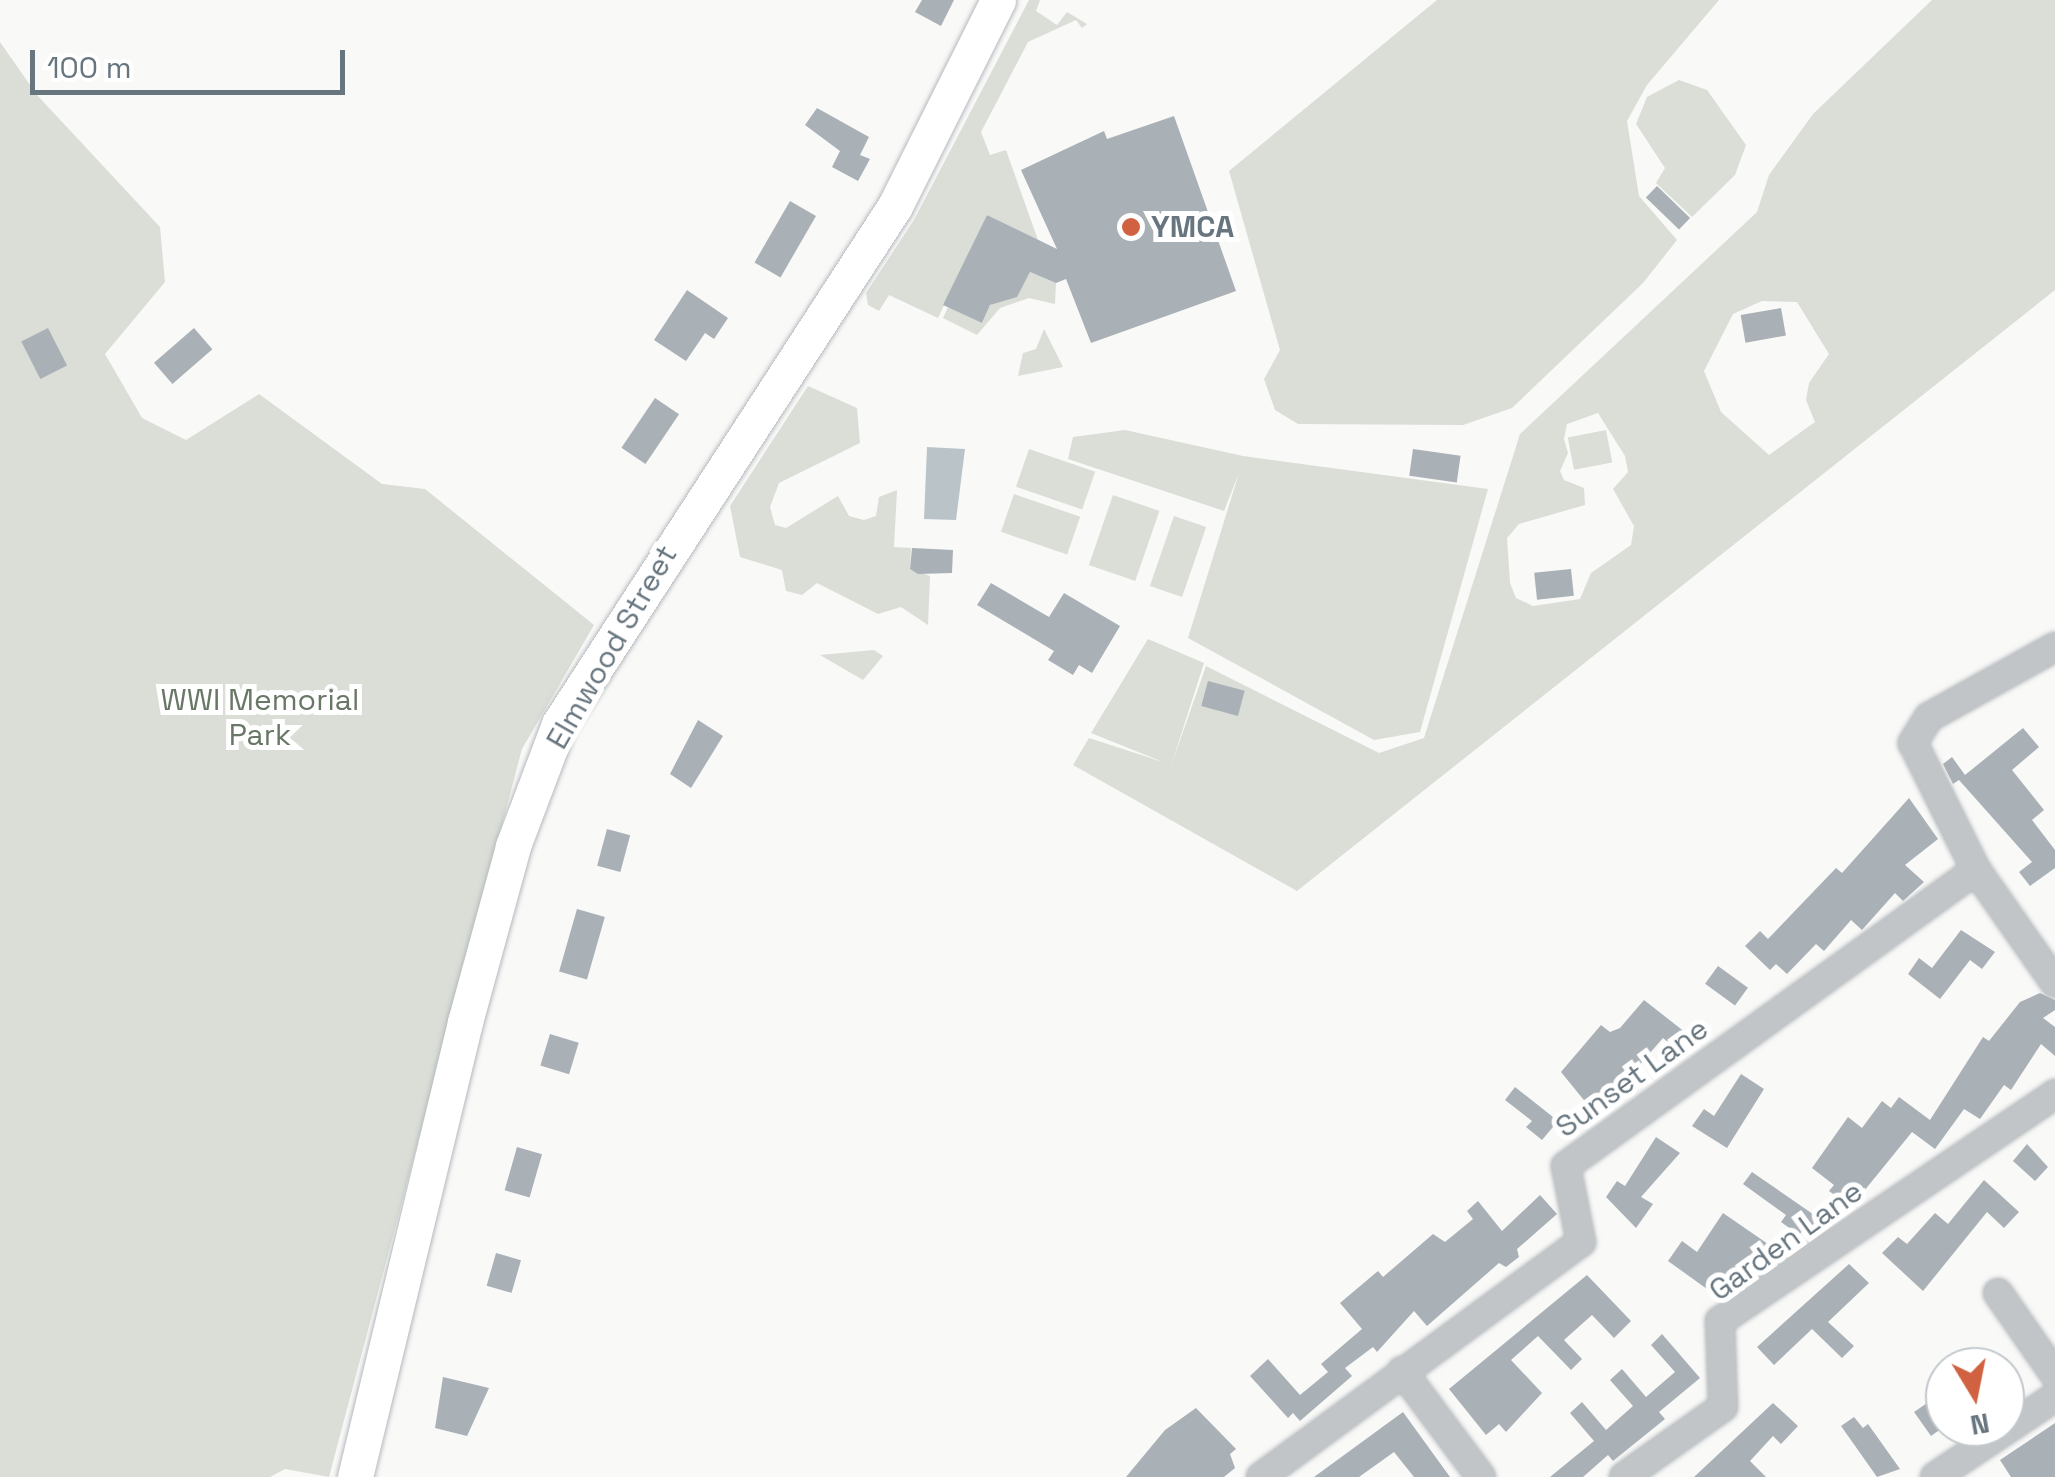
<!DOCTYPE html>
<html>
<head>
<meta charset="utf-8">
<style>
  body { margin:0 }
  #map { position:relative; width:2055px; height:1477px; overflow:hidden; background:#f9f9f8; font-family:"Space Grotesk",sans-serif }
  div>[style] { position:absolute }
  .green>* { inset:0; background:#daded7; transform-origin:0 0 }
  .water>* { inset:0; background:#bac4c8 }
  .building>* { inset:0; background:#a9b0b6; transform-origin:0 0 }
  .roads { filter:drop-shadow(0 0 2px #b5b9bc) drop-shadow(0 0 2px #b5b9bc) }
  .minor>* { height:28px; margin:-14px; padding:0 14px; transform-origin:14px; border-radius:14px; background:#c1c5c8 }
  .major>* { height:35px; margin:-17.5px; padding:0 17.5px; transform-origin:17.5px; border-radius:17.5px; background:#fff }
  .dots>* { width:28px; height:28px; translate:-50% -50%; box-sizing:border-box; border:5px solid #fff; border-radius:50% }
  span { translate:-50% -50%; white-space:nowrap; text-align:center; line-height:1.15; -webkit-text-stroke:10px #fff; paint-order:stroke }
  .poi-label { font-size:30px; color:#67757f; font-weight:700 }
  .left { translate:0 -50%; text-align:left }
  .street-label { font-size:30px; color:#67757f }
  .park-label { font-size:30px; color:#697866 }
  .north { position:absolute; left:1925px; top:1347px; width:100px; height:100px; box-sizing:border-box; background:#fff; border:2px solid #c2c8cc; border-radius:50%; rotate:170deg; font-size:28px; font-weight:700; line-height:40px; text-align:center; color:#67757f }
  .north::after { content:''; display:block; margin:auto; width:35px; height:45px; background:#d06141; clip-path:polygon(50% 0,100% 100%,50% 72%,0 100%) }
  .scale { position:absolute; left:30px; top:50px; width:315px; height:45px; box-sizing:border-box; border:5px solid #67757f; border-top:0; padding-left:12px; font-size:30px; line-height:35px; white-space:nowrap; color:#67757f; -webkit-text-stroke:8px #fff; paint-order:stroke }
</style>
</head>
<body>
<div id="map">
  <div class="green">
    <i style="clip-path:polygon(1029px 0,1040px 0,1036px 11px,1057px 25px,1067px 12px,1087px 24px,1082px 28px,1076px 20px,1028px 42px,981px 132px,990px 155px,1006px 150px,1038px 240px,987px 215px,938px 318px,889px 295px,879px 311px,868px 305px,866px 293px,914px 220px)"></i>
    <i style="clip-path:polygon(1437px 0,1719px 0,1647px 85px,1627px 121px,1639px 196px,1677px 240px,1643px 283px,1512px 408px,1463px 425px,1298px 424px,1275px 410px,1264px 379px,1280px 350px,1229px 171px)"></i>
    <i style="clip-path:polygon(evenodd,1932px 0,2055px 0,2055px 290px,1297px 891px,1073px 765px,1089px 738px,1163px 762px,1091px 733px,1148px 639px,1204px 663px,1171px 766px,1206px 666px,1379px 753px,1424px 738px,1520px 434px,1757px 212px,1769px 175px,1813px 114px,1932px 0,1762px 301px,1797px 302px,1829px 354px,1809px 383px,1806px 400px,1815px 422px,1769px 455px,1721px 412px,1704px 371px,1733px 314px,1762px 301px,1932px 0,1598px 413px,1625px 456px,1628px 472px,1613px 489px,1634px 526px,1631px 545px,1591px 573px,1580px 599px,1533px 606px,1516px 598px,1510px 583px,1507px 538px,1519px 524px,1585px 505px,1584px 488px,1564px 480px,1560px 471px,1568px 453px,1564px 439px,1567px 424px,1598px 413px)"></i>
    <i style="clip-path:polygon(0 42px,37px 95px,160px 227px,165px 282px,105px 354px,142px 418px,186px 440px,259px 394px,382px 484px,425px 489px,594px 625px,522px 749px,329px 1477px,285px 1469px,270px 1477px,0 1477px)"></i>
    <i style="clip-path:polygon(1679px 80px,1707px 90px,1746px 145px,1735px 175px,1692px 217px,1656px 183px,1665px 168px,1636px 124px,1647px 97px)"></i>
    <i style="clip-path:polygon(1030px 272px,1056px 283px,1055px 304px,1029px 298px,1000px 308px,977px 335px,943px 318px,948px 307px,982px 323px,990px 305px,1017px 296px)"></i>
    <i style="clip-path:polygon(1044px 329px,1063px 367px,1018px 376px,1023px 353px,1036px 349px)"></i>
    <i style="clip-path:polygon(808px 386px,857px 408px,860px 443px,779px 483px,770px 507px,775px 525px,786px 528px,838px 496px,849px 516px,864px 520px,876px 516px,879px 497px,897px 490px,894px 547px,911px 548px,910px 569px,930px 576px,928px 625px,901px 607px,878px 614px,817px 583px,802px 595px,786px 591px,782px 570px,740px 557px,730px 506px)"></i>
    <i style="clip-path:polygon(1125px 430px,1243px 456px,1488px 489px,1420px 732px,1374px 740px,1188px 638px,1239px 473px,1224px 511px,1068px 459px,1073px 437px)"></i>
    <i style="left:1606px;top:430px;width:33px;height:39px;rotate:79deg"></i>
    <i style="left:1029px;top:449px;width:70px;height:40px;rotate:19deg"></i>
    <i style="left:1014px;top:494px;width:70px;height:40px;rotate:19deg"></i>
    <i style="left:1113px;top:495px;width:49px;height:74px;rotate:19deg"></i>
    <i style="left:1174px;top:516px;width:34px;height:74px;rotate:19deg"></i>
    <i style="clip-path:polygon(874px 650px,883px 656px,863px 680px,820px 655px)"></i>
  </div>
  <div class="water">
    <i style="clip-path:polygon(927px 447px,965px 449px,956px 520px,924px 519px)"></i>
  </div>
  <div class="building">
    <i style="clip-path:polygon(922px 0,954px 0,941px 26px,915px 12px)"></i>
    <i style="clip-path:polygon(817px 108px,869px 137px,860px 155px,870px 159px,858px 181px,832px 167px,840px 151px,805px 125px)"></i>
    <i style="clip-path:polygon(1174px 116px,1236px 291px,1091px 343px,1066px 279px,1056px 283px,1030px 272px,1017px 297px,990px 305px,982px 323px,943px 305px,987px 215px,1057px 249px,1021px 170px,1104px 131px,1107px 139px)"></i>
    <i style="left:1657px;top:186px;width:46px;height:16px;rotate:44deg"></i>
    <i style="left:790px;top:201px;width:30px;height:71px;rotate:30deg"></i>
    <i style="clip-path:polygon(687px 290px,728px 318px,714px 339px,705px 333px,686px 361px,654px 340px)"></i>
    <i style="left:1781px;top:308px;width:28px;height:41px;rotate:80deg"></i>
    <i style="left:48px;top:328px;width:42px;height:30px;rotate:63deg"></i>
    <i style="left:194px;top:328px;width:28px;height:53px;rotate:49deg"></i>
    <i style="left:655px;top:398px;width:29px;height:60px;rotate:34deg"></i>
    <i style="left:1413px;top:449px;width:48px;height:27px;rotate:8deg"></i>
    <i style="clip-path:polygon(912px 548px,953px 550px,952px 573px,918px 574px,910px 569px)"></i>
    <i style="left:1571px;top:569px;width:27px;height:37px;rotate:84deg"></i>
    <i style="clip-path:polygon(991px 583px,1049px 617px,1064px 593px,1120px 626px,1092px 673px,1079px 665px,1073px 675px,1048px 660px,1054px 651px,977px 605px)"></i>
    <i style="left:1208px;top:681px;width:38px;height:26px;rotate:15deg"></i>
    <i style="clip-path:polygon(698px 720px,723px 736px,691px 788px,670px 774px)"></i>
    <i style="clip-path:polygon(2023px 728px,2039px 747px,2012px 770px,2044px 810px,2032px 820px,2055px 850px,2055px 868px,2030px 886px,2019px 872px,2032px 862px,1959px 780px,1953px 784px,1943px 764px,1952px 757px,1965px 775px)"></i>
    <i style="clip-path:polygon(1909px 798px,1938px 839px,1905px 865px,1924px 882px,1903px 901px,1895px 893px,1862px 930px,1851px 920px,1824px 951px,1816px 944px,1787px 974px,1776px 964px,1770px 970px,1745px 946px,1760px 931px,1768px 939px,1836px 868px,1842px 873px)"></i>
    <i style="left:607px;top:829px;width:24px;height:38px;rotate:15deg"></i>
    <i style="left:577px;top:909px;width:29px;height:65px;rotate:16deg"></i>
    <i style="clip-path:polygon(1961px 930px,1995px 952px,1982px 969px,1970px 960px,1940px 999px,1908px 974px,1919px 958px,1932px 968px)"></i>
    <i style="left:1718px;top:966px;width:37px;height:22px;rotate:36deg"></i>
    <i style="clip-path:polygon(2040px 993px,2055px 1000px,2055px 1010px,2043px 1018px,2055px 1027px,2055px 1056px,2041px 1044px,2011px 1090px,2004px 1085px,1980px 1119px,1964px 1109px,1935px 1149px,1912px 1132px,1851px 1207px,1829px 1191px,1834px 1185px,1812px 1168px,1848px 1117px,1862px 1128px,1882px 1101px,1891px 1108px,1899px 1097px,1930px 1120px,1983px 1037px,1989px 1041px,2020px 1002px)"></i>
    <i style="clip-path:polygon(1644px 1000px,1695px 1040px,1683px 1055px,1663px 1038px,1596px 1115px,1561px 1072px,1601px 1025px,1610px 1032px,1620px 1028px)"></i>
    <i style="left:550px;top:1034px;width:30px;height:33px;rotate:17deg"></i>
    <i style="clip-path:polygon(1741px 1074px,1764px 1089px,1727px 1148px,1692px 1126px,1704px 1109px,1714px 1116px)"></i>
    <i style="clip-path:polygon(1515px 1087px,1558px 1121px,1542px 1140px,1526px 1127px,1532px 1121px,1505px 1100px)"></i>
    <i style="clip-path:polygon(1656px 1137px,1680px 1153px,1641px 1197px,1653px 1204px,1636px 1228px,1606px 1197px,1617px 1181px,1625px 1186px)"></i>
    <i style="clip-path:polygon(2027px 1144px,2048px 1167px,2035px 1181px,2013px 1161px)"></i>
    <i style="left:517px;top:1147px;width:26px;height:45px;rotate:16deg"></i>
    <i style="clip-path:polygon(1752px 1172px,1820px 1219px,1809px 1233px,1804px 1229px,1799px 1235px,1781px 1222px,1786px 1215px,1743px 1184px)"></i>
    <i style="clip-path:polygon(1984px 1180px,2019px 1212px,2004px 1228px,1987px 1212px,1923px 1291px,1882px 1253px,1898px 1237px,1907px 1244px,1935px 1213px,1948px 1224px)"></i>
    <i style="clip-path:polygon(1540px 1195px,1557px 1214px,1517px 1249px,1519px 1257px,1506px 1267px,1499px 1263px,1427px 1326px,1414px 1311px,1377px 1352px,1373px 1347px,1345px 1368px,1352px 1376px,1300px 1421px,1293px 1413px,1288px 1418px,1250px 1376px,1268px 1359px,1300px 1395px,1328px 1372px,1321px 1364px,1362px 1329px,1340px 1303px,1378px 1271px,1383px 1277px,1433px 1234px,1445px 1242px,1473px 1219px,1467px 1211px,1478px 1201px,1502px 1231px)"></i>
    <i style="clip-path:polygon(1723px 1213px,1768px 1244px,1727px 1291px,1720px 1286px,1714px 1294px,1668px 1261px,1682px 1241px,1697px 1252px)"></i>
    <i style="left:496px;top:1253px;width:26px;height:34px;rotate:16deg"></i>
    <i style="clip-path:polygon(1849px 1264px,1869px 1283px,1828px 1322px,1854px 1346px,1842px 1358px,1812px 1329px,1774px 1365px,1757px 1347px)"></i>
    <i style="clip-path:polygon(1587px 1275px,1631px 1321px,1614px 1338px,1592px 1315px,1564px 1340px,1582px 1359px,1571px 1370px,1538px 1336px,1511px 1360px,1542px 1393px,1506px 1432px,1499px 1424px,1486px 1435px,1449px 1389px)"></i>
    <i style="clip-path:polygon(1662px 1334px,1700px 1378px,1659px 1412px,1665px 1419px,1613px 1461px,1608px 1455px,1583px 1477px,1550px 1477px,1594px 1441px,1570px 1413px,1582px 1402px,1606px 1430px,1633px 1406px,1610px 1380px,1622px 1369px,1646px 1397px,1675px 1372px,1651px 1345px)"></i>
    <i style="clip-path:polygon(443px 1377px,489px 1388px,467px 1436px,435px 1428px)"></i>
    <i style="clip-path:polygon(1933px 1399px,1945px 1426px,1931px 1436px,1914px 1412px)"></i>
    <i style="clip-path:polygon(1773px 1403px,1798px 1426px,1781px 1444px,1773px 1436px,1750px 1461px,1766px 1477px,1694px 1477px)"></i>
    <i style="clip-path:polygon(1196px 1408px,1236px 1449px,1230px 1454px,1235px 1468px,1224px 1477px,1126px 1477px,1165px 1430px)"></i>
    <i style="clip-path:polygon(1403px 1412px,1450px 1477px,1414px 1477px,1394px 1452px,1359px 1477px,1314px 1477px)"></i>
    <i style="clip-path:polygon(1854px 1417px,1863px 1428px,1868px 1424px,1900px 1469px,1877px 1477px,1841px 1426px)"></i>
    <i style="clip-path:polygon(2055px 1423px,2055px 1477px,2011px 1477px,2000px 1460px)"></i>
  </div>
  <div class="roads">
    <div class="minor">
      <i style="left:2055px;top:647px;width:144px;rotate:150.9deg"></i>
      <i style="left:1929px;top:717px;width:31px;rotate:122deg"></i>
      <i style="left:1913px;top:743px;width:142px;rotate:63.6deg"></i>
      <i style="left:1976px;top:870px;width:138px;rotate:55deg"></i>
      <i style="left:1998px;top:1293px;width:100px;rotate:55.2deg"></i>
      <i style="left:1402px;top:1371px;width:132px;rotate:53.3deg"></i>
      <i style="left:1261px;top:1477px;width:397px;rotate:-36.3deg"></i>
      <i style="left:1581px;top:1242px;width:77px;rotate:-101.2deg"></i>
      <i style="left:1566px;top:1166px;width:506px;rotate:-35.83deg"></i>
      <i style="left:1624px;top:1477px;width:121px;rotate:-35.3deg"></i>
      <i style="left:1723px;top:1407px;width:86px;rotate:-92deg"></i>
      <i style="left:1720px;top:1321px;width:405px;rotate:-34.1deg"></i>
      <i style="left:1935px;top:1477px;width:144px;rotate:-33.7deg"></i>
    </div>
    <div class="major">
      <i style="left:355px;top:1477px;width:468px;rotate:-76.4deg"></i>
      <i style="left:465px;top:1022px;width:182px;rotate:-74.7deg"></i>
      <i style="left:513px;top:846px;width:130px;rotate:-69.3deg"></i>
      <i style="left:559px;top:724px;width:617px;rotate:-57.03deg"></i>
      <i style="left:895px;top:206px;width:230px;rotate:-63.4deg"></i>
    </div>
  </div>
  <div class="dots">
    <i style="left:1131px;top:227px;background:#d06141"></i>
  </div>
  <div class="poi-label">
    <span class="left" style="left:1151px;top:227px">YMCA</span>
  </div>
  <div class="street-label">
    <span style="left:612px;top:647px;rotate:-60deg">Elmwood Street</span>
    <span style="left:1632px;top:1078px;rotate:-36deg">Sunset Lane</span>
    <span style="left:1786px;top:1241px;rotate:-36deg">Garden Lane</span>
  </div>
  <div class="park-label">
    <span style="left:260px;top:717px">WWI Memorial<br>Park</span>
  </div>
  <div class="north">N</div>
  <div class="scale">100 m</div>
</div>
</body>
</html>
